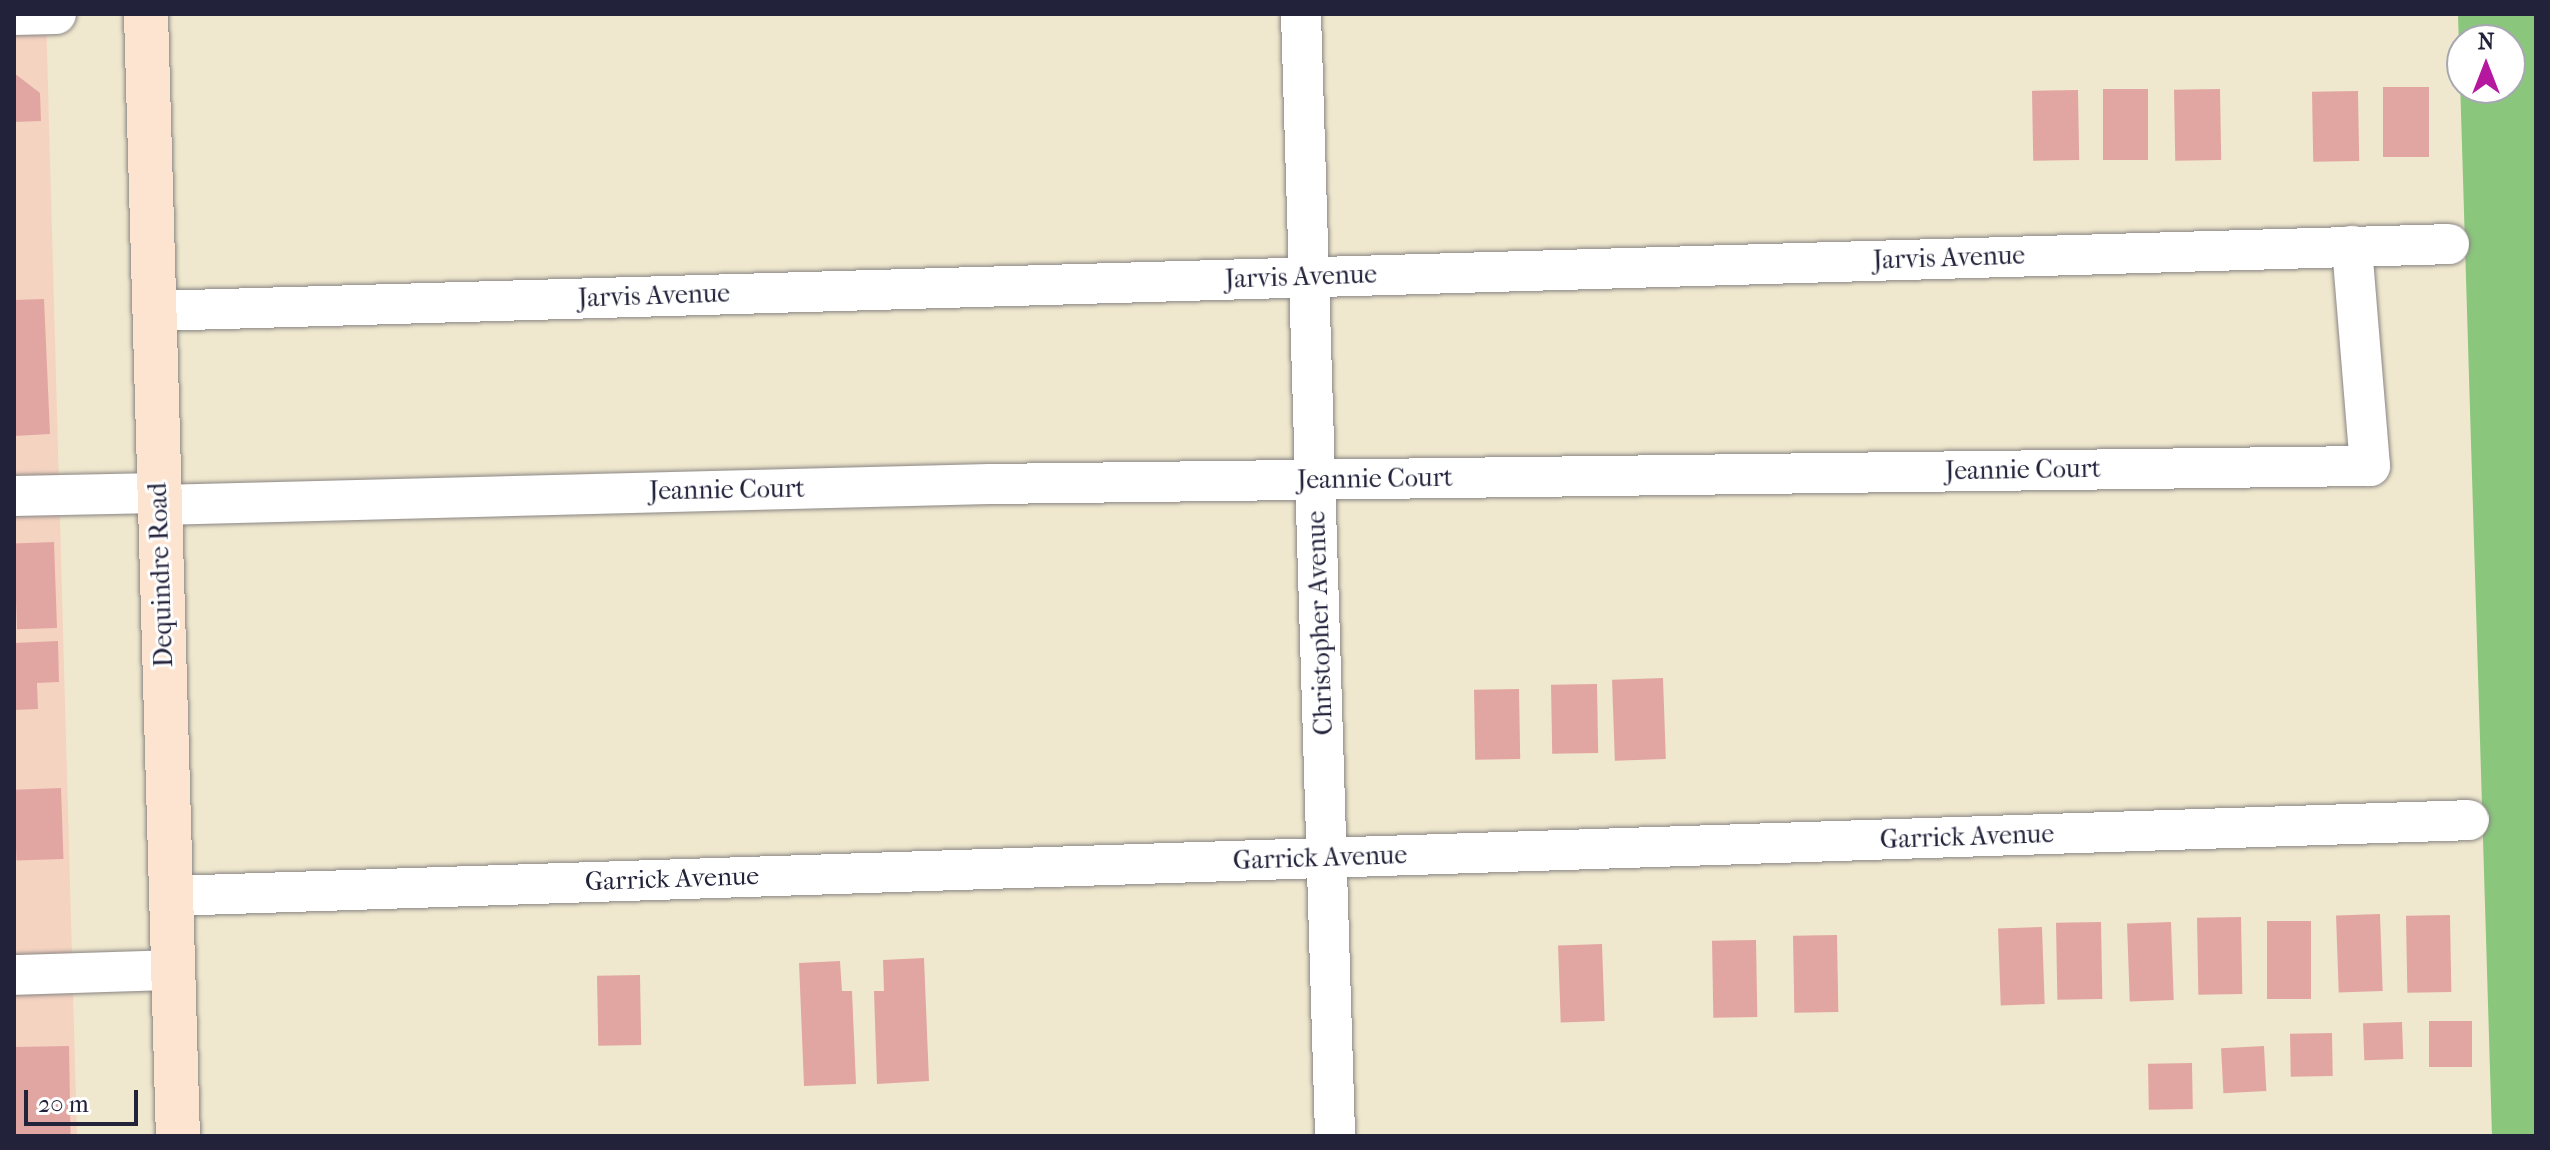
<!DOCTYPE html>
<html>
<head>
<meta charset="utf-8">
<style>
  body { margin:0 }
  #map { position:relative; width:2550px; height:1150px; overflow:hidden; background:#f0e8ce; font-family:"IM FELL French Canon",serif }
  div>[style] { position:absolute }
  .built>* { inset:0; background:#f5d3c1 }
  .green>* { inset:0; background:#8ac67c }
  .building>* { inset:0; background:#e2a6a2; transform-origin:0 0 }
  .roads { filter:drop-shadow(0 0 2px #898584) drop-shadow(0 0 2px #898584) }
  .minor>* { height:40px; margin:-20px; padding:0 20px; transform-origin:20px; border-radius:20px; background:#fff }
  .secondary>* { height:44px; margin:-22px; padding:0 22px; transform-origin:22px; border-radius:22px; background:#fde4d0 }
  span { translate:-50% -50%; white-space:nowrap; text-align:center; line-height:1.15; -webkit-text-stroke:6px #fff; paint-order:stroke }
  .street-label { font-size:26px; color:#22223b }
  .frame { position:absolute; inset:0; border:16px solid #22223b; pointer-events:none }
  .north { position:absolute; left:2446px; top:24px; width:80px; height:80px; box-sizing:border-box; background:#fff; border:2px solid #a7a7b1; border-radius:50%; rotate:0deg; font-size:22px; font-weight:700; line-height:32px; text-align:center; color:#22223b }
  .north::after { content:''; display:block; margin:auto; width:28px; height:36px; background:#b5179e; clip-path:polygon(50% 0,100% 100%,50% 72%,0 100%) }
  .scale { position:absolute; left:24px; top:1090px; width:114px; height:36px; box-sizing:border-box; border:4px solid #22223b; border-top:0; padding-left:10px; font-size:24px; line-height:28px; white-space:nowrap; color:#22223b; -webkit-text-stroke:6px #fff; paint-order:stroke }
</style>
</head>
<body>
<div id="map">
  <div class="built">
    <i style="clip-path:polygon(14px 14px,46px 14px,77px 1136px,14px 1136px)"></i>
  </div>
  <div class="green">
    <i style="clip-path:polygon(evenodd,2458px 14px,2536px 14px,2536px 1136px,2492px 1136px,2458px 14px,2462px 40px,2510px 40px,2510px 88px,2462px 88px,2462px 40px)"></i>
  </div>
  <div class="building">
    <i style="clip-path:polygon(14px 73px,40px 93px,41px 121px,14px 122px)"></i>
    <i style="left:2429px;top:87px;width:70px;height:46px;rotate:90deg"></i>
    <i style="left:2103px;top:89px;width:45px;height:71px"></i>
    <i style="left:2220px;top:89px;width:71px;height:46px;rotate:89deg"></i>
    <i style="left:2078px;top:90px;width:70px;height:46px;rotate:89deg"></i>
    <i style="left:2358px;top:91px;width:70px;height:46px;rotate:89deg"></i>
    <i style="clip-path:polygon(44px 299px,50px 434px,14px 436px,14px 300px)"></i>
    <i style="left:54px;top:542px;width:86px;height:40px;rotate:88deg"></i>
    <i style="clip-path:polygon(58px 641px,59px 682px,37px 683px,38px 709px,14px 710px,14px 643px)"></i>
    <i style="left:1663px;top:678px;width:81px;height:51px;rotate:88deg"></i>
    <i style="left:1597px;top:684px;width:69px;height:46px;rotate:89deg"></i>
    <i style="left:1519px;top:689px;width:70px;height:45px;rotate:89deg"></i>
    <i style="left:61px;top:788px;width:71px;height:47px;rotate:88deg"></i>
    <i style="left:2380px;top:914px;width:77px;height:44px;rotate:88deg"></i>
    <i style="left:2450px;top:915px;width:77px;height:44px;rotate:89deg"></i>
    <i style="left:2241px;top:917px;width:77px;height:44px;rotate:89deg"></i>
    <i style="left:2267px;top:921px;width:44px;height:78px"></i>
    <i style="left:2101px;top:922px;width:77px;height:45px;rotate:89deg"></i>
    <i style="left:2171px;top:922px;width:78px;height:44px;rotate:88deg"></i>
    <i style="left:2042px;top:927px;width:77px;height:44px;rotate:88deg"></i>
    <i style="left:1837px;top:935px;width:77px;height:44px;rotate:89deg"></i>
    <i style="left:1756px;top:940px;width:77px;height:44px;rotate:89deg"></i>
    <i style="left:1602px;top:944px;width:77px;height:44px;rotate:88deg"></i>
    <i style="clip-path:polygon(924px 958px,929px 1081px,877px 1084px,874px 991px,884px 991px,883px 960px)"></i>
    <i style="clip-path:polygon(840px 961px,842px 991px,852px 991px,856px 1084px,804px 1086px,799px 963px)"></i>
    <i style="left:640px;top:975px;width:70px;height:43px;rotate:89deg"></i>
    <i style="left:2429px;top:1021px;width:43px;height:46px"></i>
    <i style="left:2402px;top:1022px;width:37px;height:39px;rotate:88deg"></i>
    <i style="left:2332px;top:1033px;width:43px;height:42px;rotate:89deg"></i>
    <i style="left:69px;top:1046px;width:90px;height:55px;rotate:89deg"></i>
    <i style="left:2264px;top:1046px;width:45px;height:43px;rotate:87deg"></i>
    <i style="left:2192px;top:1063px;width:46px;height:44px;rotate:89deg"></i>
  </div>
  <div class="roads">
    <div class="minor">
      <i style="left:1301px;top:14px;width:1123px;rotate:88.26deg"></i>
      <i style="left:14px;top:15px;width:42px;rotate:-1.4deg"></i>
      <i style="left:154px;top:311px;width:2296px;rotate:-1.67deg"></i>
      <i style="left:14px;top:496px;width:145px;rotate:-1.2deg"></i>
      <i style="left:159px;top:505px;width:831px;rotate:-1.45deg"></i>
      <i style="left:990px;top:484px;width:1380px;rotate:-0.75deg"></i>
      <i style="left:2370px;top:466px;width:221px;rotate:-94.7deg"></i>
      <i style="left:170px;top:896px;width:2300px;rotate:-1.89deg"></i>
      <i style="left:14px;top:975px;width:159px;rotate:-1.8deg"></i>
    </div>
    <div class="secondary">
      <i style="left:146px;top:14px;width:1122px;rotate:88.37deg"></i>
    </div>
  </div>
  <div class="street-label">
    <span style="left:1949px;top:258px;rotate:-2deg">Jarvis Avenue</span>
    <span style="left:1301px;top:277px;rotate:-2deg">Jarvis Avenue</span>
    <span style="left:654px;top:296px;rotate:-2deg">Jarvis Avenue</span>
    <span style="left:2023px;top:470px;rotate:-1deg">Jeannie Court</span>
    <span style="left:1375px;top:479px;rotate:-1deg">Jeannie Court</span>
    <span style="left:727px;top:490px;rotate:-1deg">Jeannie Court</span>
    <span style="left:161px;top:575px;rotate:-92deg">Dequindre Road</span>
    <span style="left:1320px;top:623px;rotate:-92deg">Christopher Avenue</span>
    <span style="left:1967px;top:837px;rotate:-2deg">Garrick Avenue</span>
    <span style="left:1320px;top:858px;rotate:-2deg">Garrick Avenue</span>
    <span style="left:672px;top:879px;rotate:-2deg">Garrick Avenue</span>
  </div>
  <div class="frame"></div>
  <div class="north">N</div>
  <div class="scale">20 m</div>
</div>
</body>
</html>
